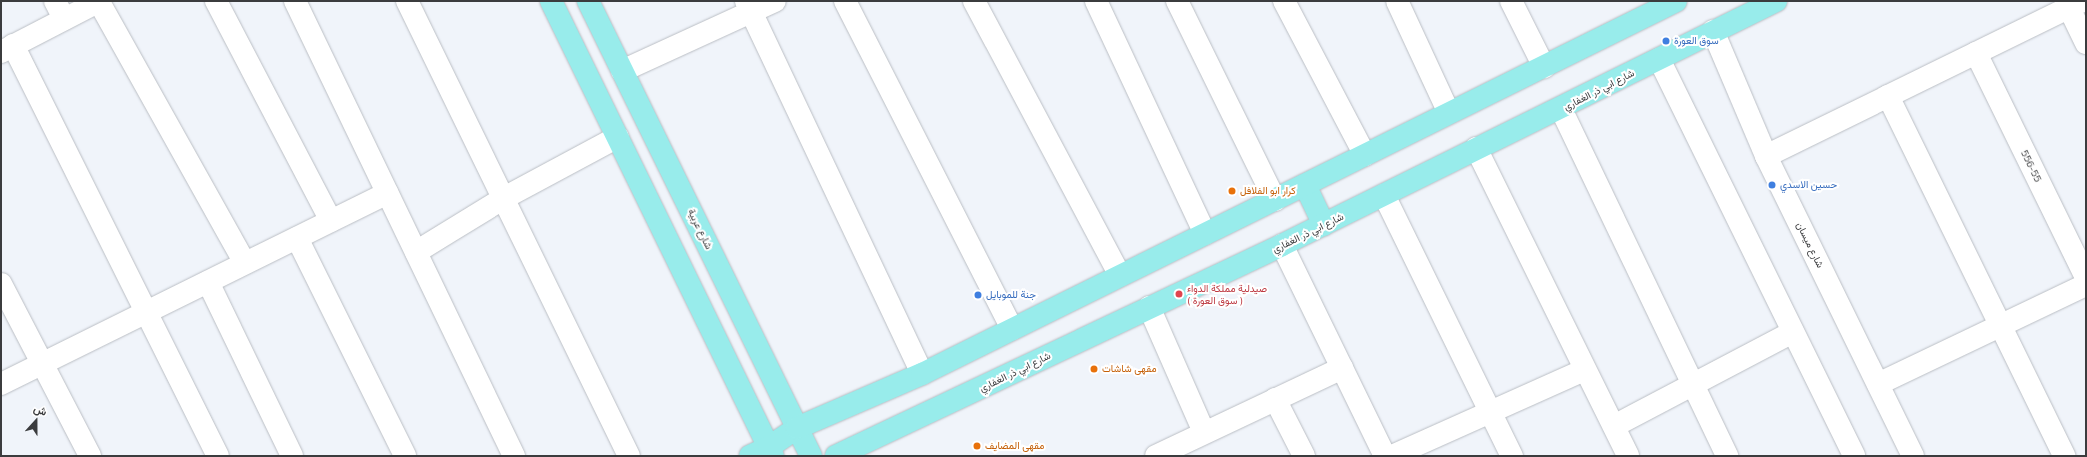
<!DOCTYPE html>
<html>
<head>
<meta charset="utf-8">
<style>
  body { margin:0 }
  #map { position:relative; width:2087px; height:457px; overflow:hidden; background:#f0f4fa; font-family:Mulish,Vazirmatn,sans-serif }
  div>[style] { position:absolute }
  .roads { filter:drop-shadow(0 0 1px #babec4) drop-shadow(0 0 1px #babec4) }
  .minor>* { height:22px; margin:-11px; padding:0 11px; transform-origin:11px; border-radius:11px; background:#fff }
  .major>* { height:22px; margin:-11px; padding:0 11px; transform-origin:11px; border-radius:11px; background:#98eceb }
  .dots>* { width:11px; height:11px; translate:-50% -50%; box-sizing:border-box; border:2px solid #fff; border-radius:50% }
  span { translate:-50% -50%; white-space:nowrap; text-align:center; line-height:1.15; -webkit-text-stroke:4px #fff; paint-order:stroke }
  .shop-label { font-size:10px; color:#366cbe }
  .left { translate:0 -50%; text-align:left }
  .street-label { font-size:10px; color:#3b3c3e }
  .food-label { font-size:10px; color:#c56008 }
  .health-label { font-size:10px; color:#be3a42 }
  .frame { position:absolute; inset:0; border:2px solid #3b3c3e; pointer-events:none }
  .north { position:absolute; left:16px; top:401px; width:40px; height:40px; -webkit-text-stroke:3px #fff; paint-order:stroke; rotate:21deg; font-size:11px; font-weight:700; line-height:16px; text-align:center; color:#3b3c3e }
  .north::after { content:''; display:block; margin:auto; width:14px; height:18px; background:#3b3c3e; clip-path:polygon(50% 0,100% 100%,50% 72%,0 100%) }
</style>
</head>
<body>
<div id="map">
  <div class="roads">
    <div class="minor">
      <i style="left:55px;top:1px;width:20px;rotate:63deg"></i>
      <i style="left:216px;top:1px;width:248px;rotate:62.4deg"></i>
      <i style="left:295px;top:1px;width:505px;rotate:64.3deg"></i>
      <i style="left:407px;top:1px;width:506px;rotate:63.99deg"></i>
      <i style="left:746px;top:1px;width:412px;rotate:64.7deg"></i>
      <i style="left:845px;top:1px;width:368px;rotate:63deg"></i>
      <i style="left:974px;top:1px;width:311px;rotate:62deg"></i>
      <i style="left:1096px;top:1px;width:257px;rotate:64.9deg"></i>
      <i style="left:1177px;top:1px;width:222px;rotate:63.8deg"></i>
      <i style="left:1284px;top:1px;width:174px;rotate:62.3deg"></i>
      <i style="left:1397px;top:1px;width:123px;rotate:65.1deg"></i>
      <i style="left:1511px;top:1px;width:74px;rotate:63.4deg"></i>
      <i style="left:99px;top:2px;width:299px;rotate:60.8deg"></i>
      <i style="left:2069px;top:8px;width:39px;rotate:64deg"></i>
      <i style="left:1713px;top:31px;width:136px;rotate:67deg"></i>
      <i style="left:1766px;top:156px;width:334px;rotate:63.9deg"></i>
      <i style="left:13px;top:45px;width:459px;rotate:63.5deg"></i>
      <i style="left:1px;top:52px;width:111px;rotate:-27.3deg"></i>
      <i style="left:1976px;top:53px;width:250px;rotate:63.9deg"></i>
      <i style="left:1659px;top:59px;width:442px;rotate:63.8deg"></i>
      <i style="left:622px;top:71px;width:168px;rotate:-24.6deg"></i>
      <i style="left:1888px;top:96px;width:401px;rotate:63.9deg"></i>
      <i style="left:1561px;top:109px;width:385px;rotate:64.4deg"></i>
      <i style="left:1476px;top:148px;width:343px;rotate:63.7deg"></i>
      <i style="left:1766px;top:156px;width:353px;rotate:-26.1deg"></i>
      <i style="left:1384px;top:195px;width:291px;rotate:63.9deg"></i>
      <i style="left:297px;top:238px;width:243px;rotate:63.6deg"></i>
      <i style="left:1282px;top:245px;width:235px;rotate:64deg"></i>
      <i style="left:416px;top:252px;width:103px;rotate:-31.5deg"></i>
      <i style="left:504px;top:198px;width:129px;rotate:-28.2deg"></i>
      <i style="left:208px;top:282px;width:193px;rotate:64.2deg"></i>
      <i style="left:1px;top:284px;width:194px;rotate:62.6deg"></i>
      <i style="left:1149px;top:307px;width:137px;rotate:66.3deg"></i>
      <i style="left:1px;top:384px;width:431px;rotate:-26.3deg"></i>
      <i style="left:1878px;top:384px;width:230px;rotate:-25.5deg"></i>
      <i style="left:1275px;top:399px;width:64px;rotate:63deg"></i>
      <i style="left:1614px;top:426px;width:202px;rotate:-27.7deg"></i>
      <i style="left:1156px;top:456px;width:206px;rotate:-25.3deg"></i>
      <i style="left:1392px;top:456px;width:210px;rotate:-24.1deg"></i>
    </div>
    <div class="major">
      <i style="left:551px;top:1px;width:506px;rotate:63.99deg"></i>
      <i style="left:588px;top:1px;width:507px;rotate:63.89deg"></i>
      <i style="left:1305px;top:185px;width:44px;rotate:64.6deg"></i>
      <i style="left:750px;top:456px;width:21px;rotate:-25deg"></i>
      <i style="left:769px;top:447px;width:34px;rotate:-34deg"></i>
      <i style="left:797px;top:428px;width:136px;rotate:-23.4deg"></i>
      <i style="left:922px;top:374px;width:841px;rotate:-26.32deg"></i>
      <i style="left:836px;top:456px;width:493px;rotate:-25.3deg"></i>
      <i style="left:1282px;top:245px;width:551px;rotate:-26.29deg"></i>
    </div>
  </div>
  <div class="dots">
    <i style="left:1666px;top:41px;background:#3f7fe0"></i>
    <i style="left:1772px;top:185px;background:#3f7fe0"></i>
    <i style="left:1232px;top:191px;background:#e8710a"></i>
    <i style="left:1179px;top:294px;background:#e0444e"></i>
    <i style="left:978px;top:295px;background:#3f7fe0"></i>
    <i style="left:1094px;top:369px;background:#e8710a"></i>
    <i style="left:977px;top:446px;background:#e8710a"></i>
  </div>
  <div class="shop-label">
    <span class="left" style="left:1674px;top:41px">سوق العورة</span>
    <span class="left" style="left:1780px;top:185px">حسين الاسدي</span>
    <span class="left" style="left:986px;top:295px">جنة للموبايل</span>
  </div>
  <div class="street-label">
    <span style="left:1599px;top:90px;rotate:-27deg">شارع ابي ذر الغفاري</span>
    <span style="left:2031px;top:166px;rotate:64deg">556-55</span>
    <span style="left:700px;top:229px;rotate:64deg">شارع عربية</span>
    <span style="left:1308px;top:233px;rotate:-26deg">شارع ابي ذر الغفاري</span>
    <span style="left:1810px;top:245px;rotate:64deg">شارع ميسان</span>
    <span style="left:1015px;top:372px;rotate:-26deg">شارع ابي ذر الغفاري</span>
  </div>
  <div class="food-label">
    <span class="left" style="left:1240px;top:191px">كرار ابو الفلافل</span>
    <span class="left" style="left:1102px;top:369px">مقهى شاشات</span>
    <span class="left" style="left:985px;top:446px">مقهى المضايف</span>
  </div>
  <div class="health-label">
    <span class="left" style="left:1187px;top:294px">صيدلية مملكة الدواء<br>( سوق العورة )</span>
  </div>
  <div class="frame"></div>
  <div class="north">ش</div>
</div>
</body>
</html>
